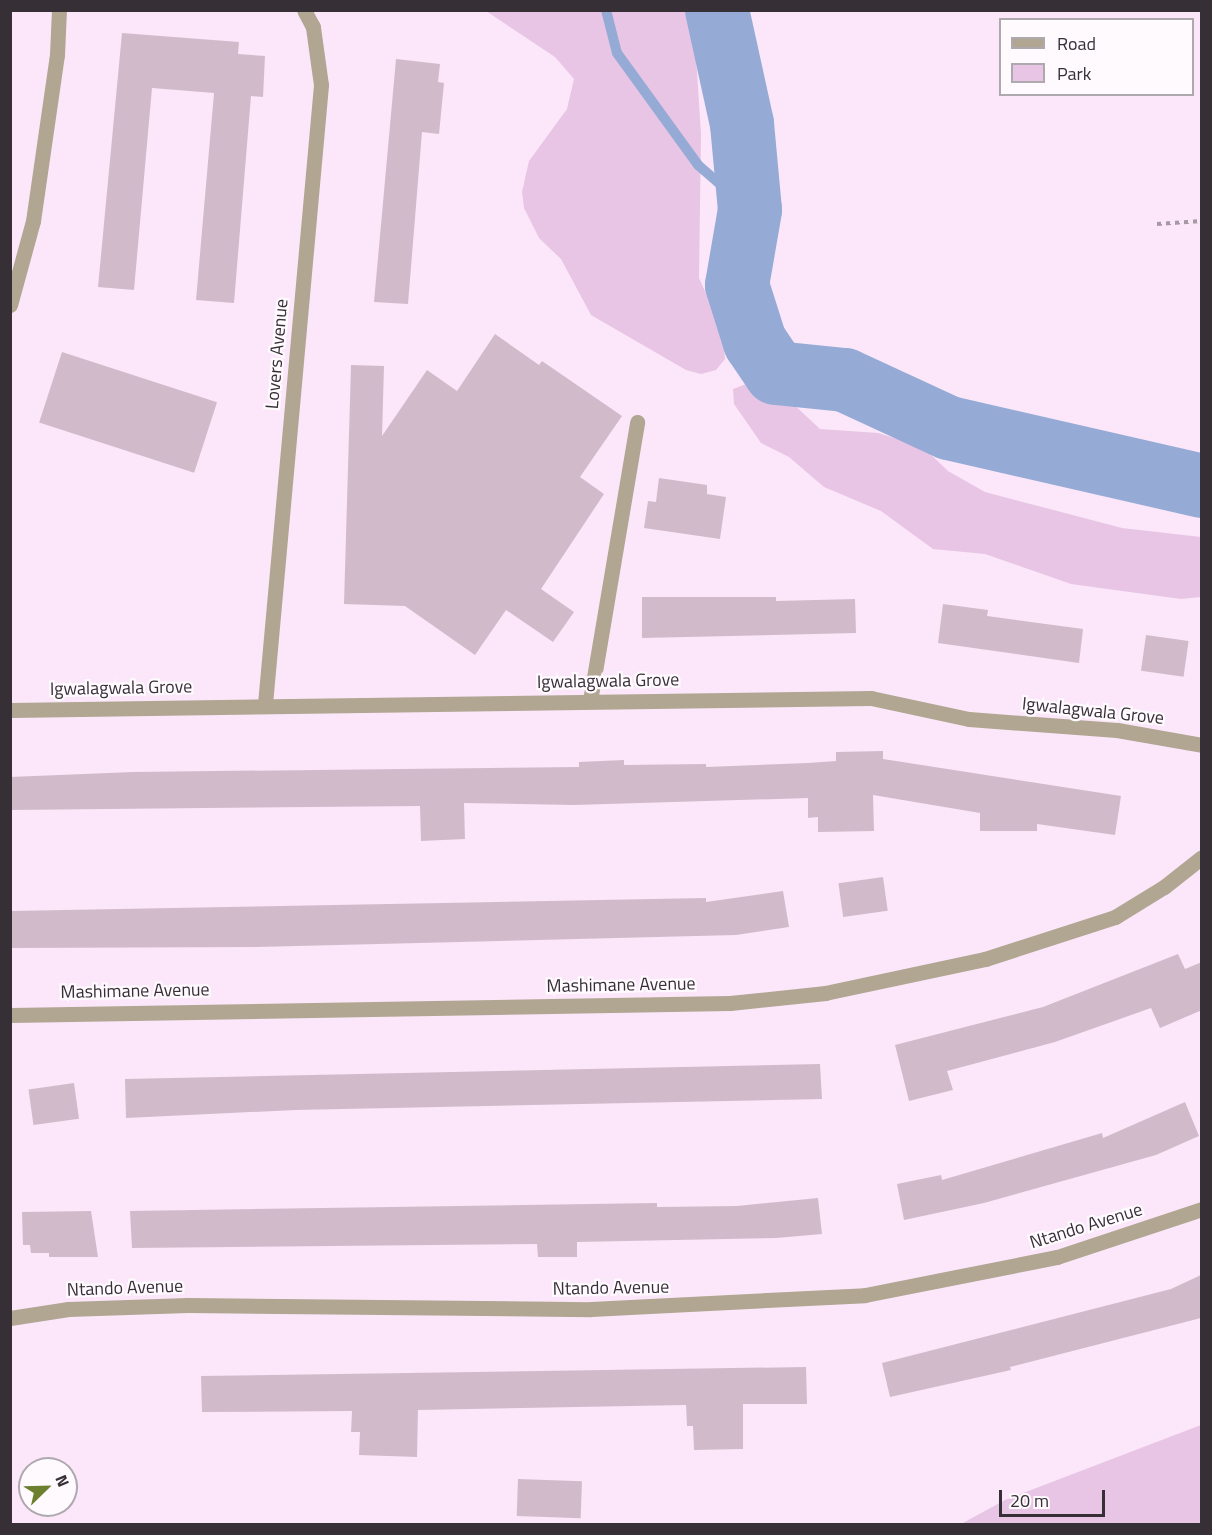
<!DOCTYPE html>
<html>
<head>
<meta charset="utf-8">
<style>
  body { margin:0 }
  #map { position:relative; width:1212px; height:1535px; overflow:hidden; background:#fbe7f9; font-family:"Titillium Web",sans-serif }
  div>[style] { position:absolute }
  .green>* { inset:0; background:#e8c5e5 }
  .stream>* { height:10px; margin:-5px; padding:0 5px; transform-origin:5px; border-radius:5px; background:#95abd6 }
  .river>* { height:64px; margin:-32px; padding:0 32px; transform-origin:32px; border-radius:32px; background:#95abd6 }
  .building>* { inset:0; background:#d1bbcb; transform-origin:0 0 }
  .path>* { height:4px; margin-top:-2px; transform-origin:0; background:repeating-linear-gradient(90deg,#a798a5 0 4.5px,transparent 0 9px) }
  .street>* { height:15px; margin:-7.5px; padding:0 7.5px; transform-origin:7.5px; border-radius:7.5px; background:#b0a692 }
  span { translate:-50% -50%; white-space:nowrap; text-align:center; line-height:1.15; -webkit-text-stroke:4.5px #fefafe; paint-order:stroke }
  .street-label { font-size:18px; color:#372f36 }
  .frame { position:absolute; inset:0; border:12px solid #372f36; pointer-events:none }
  .legend { position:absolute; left:999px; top:18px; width:195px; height:78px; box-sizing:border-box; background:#fefafe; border:2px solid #aea9ae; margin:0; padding:8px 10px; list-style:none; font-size:18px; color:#372f36 }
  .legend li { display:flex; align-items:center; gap:12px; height:30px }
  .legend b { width:30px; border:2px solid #aea9ae }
  .north { position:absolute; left:18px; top:1457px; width:60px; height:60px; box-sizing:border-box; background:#fefafe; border:2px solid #aea9ae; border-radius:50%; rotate:67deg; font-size:16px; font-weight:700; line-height:24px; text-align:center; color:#372f36 }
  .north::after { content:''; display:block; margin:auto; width:21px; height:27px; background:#6d8030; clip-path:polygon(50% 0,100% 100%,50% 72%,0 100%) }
  .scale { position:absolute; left:999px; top:1490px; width:106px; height:27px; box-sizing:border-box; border:3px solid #372f36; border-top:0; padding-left:8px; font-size:18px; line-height:21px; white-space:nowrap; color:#372f36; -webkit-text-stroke:4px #fefafe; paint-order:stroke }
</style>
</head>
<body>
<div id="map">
  <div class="green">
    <i style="clip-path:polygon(486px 11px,693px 11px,701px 134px,699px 278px,723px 331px,725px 359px,716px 370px,701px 374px,686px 370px,591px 315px,561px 259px,539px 238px,524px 208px,522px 192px,529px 161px,567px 109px,574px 79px,555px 57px)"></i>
    <i style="clip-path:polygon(746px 384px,789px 400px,820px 429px,878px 433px,923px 447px,948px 471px,985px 492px,1122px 528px,1201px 537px,1201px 597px,1181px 599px,1071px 584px,985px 554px,933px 549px,881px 511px,824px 487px,789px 457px,761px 443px,734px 404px,733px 389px)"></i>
    <i style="clip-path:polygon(1201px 1425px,1201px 1524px,961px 1524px,1005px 1500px)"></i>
  </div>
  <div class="stream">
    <i style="left:606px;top:10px;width:44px;rotate:75.7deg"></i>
    <i style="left:617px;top:53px;width:138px;rotate:54.1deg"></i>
    <i style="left:698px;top:165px;width:69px;rotate:40.9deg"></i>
  </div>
  <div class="river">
    <i style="left:717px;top:10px;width:117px;rotate:77.6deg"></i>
    <i style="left:742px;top:124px;width:86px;rotate:84.7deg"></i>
    <i style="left:750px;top:210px;width:76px;rotate:99.8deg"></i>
    <i style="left:737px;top:285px;width:60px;rotate:72.5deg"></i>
    <i style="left:755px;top:342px;width:37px;rotate:56deg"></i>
    <i style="left:776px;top:373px;width:69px;rotate:5.8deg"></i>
    <i style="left:845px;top:380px;width:115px;rotate:24.8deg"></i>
    <i style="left:949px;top:428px;width:260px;rotate:12.9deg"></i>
  </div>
  <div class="building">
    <i style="clip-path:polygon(122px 33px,239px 42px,238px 54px,265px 56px,263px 97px,251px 96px,234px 303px,196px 300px,214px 93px,152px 88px,134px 290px,98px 287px)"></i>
    <i style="clip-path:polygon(396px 59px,440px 64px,438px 82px,444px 83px,439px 134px,422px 132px,408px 304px,374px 302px)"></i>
    <i style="clip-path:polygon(495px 334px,539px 365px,542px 361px,622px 416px,580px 477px,604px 494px,541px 589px,574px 612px,553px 642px,506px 610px,475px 655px,405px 606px,344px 604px,351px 365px,384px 366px,382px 436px,427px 370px,457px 391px)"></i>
    <i style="left:62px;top:352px;width:163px;height:74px;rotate:18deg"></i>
    <i style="clip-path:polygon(659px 478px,707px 485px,707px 494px,726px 497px,720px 539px,644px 528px,648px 501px,656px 502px)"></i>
    <i style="clip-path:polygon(642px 597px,776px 597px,776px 601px,855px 599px,856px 633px,642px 638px)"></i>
    <i style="clip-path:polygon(943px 604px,988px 610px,987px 616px,1083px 629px,1079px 663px,938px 643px)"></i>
    <i style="left:1146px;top:635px;width:43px;height:36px;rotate:8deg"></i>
    <i style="clip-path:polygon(883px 751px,883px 759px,1121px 796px,1115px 835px,1037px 824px,1037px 831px,980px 831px,980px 813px,873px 795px,874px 831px,818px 832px,818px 817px,808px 818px,808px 798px,574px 805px,464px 803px,465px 839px,421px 841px,420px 806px,10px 810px,10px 777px,133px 772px,579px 767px,579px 762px,624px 760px,624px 765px,706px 764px,706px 767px,808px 763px,836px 761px,836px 752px)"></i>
    <i style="left:883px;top:877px;width:34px;height:45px;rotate:82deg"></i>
    <i style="clip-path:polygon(783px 891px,789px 927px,736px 935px,257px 947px,10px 948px,10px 911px,706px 898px,706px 902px)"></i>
    <i style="clip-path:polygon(1178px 954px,1185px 969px,1202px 962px,1202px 1010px,1160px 1028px,1151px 1008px,1055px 1042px,947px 1071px,953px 1090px,909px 1101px,895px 1045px,1043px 1007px)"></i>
    <i style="clip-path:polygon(820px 1064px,822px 1099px,295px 1110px,126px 1118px,125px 1079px)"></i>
    <i style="left:74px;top:1083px;width:36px;height:46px;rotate:82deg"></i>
    <i style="clip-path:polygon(1185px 1102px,1199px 1136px,1156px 1155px,984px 1203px,904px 1220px,897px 1184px,941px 1175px,942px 1180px,1102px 1133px,1103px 1138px)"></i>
    <i style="clip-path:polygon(818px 1198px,822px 1234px,776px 1238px,577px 1242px,577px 1257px,538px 1257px,537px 1244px,132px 1248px,130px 1211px,657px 1203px,657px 1207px,737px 1206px)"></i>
    <i style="clip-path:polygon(91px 1211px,98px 1257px,49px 1257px,49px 1253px,31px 1253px,30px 1245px,23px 1245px,22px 1212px)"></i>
    <i style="clip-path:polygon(1201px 1275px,1201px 1318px,1010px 1367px,1011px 1370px,890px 1397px,882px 1363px,1171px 1289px)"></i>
    <i style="clip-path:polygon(806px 1367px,807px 1404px,743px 1404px,743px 1449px,694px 1450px,693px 1426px,687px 1426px,686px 1405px,418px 1410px,417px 1457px,359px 1455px,360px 1432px,351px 1432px,352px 1411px,202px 1412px,201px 1376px)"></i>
    <i style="left:518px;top:1479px;width:64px;height:37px;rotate:2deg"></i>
  </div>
  <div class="path">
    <i style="left:1157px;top:224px;width:45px;rotate:-3.8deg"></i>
  </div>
  <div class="street">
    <i style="left:10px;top:305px;width:87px;rotate:-74.7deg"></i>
    <i style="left:33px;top:221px;width:168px;rotate:-81.8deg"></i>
    <i style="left:57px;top:55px;width:45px;rotate:-87.5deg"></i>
    <i style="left:590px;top:701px;width:283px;rotate:-80.4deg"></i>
    <i style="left:265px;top:704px;width:622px;rotate:-84.83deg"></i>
    <i style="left:321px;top:85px;width:59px;rotate:-97.9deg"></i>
    <i style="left:313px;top:27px;width:19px;rotate:-118deg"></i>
    <i style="left:10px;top:710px;width:861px;rotate:-0.8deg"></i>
    <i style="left:871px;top:698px;width:100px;rotate:12.1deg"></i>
    <i style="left:969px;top:719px;width:148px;rotate:4.3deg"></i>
    <i style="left:1117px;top:730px;width:86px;rotate:10deg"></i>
    <i style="left:10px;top:1015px;width:720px;rotate:-0.95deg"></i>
    <i style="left:730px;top:1003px;width:96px;rotate:-6deg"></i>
    <i style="left:825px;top:993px;width:164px;rotate:-12deg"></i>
    <i style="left:985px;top:959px;width:137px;rotate:-17.9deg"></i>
    <i style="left:1115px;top:917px;width:57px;rotate:-31.5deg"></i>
    <i style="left:1164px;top:887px;width:48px;rotate:-38.3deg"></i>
    <i style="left:10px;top:1318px;width:59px;rotate:-8.8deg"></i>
    <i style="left:68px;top:1309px;width:120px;rotate:-1.9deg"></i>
    <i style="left:188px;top:1305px;width:403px;rotate:0.6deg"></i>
    <i style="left:591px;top:1309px;width:274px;rotate:-2.9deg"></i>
    <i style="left:865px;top:1295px;width:196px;rotate:-11.2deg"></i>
    <i style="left:1057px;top:1257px;width:153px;rotate:-18.3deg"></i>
  </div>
  <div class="street-label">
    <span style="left:277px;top:354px;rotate:-85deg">Lovers Avenue</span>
    <span style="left:608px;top:681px;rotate:-1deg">Igwalagwala Grove</span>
    <span style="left:121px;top:688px;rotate:-1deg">Igwalagwala Grove</span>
    <span style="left:1093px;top:711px;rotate:6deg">Igwalagwala Grove</span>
    <span style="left:621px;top:985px;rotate:-1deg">Mashimane Avenue</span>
    <span style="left:135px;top:991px;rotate:-1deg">Mashimane Avenue</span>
    <span style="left:1086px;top:1226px;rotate:-17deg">Ntando Avenue</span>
    <span style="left:125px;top:1288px;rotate:-2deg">Ntando Avenue</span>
    <span style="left:611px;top:1288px;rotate:-1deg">Ntando Avenue</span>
  </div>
  <div class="frame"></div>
  <ul class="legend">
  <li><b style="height:8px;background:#b0a692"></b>Road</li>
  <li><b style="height:16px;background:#e8c5e5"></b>Park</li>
  </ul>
  <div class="north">N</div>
  <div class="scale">20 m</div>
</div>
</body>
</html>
